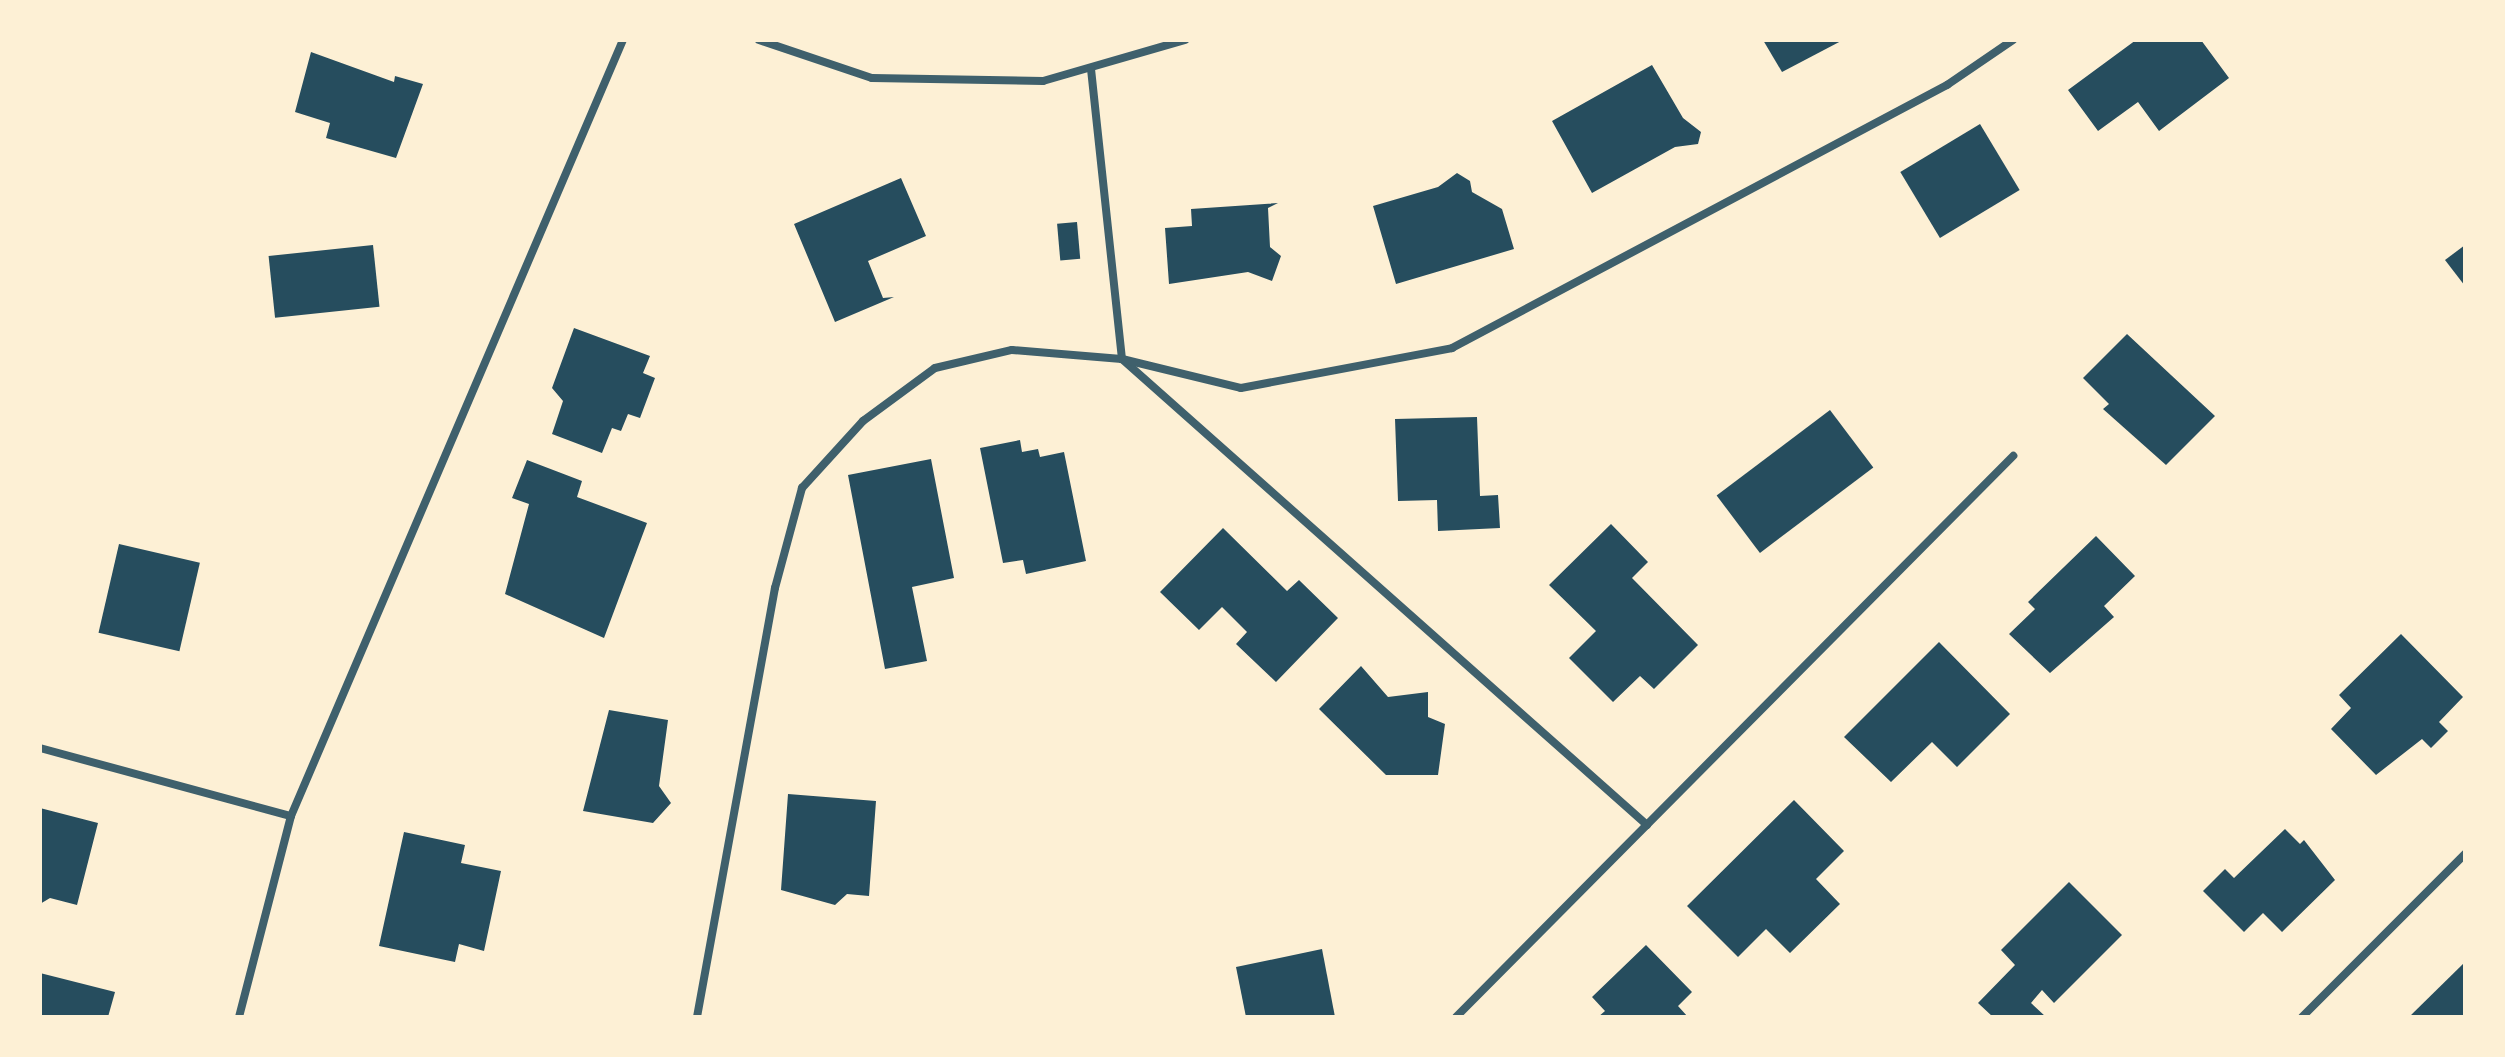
<!DOCTYPE html>
<html>
<head>
<meta charset="utf-8">
<style>
  body { margin:0 }
  #map { position:relative; width:2505px; height:1057px; overflow:hidden; background:#fdf0d5; font-family:"Work Sans",sans-serif }
  div>[style] { position:absolute }
  .building>* { inset:0; background:#264d5e; transform-origin:0 0 }
  .minor>* { height:8px; margin:-4px; padding:0 4px; transform-origin:4px; border-radius:4px; background:#3f606c }
  span { translate:-50% -50%; white-space:nowrap; text-align:center; line-height:1.15; -webkit-text-stroke:8px #fdf0d5; paint-order:stroke }
  .frame { position:absolute; inset:0; border:42px solid #fdf0d5; pointer-events:none }
</style>
</head>
<body>
<div id="map">
  <div class="building">
    <i style="clip-path:polygon(1763px 40px,1843px 40px,1782px 72px)"></i>
    <i style="clip-path:polygon(2136px 40px,2201px 40px,2229px 78px,2159px 131px,2138px 102px,2098px 131px,2068px 90px)"></i>
    <i style="clip-path:polygon(311px 52px,394px 82px,395px 76px,423px 84px,396px 158px,326px 138px,330px 123px,295px 112px)"></i>
    <i style="clip-path:polygon(1652px 65px,1683px 118px,1701px 132px,1698px 144px,1675px 147px,1592px 193px,1552px 121px)"></i>
    <i style="left:1980px;top:124px;width:77px;height:93px;rotate:59deg"></i>
    <i style="clip-path:polygon(1457px 173px,1470px 181px,1472px 192px,1502px 209px,1514px 249px,1396px 284px,1373px 206px,1438px 187px)"></i>
    <i style="clip-path:polygon(901px 178px,926px 236px,868px 261px,883px 298px,894px 297px,835px 322px,794px 224px)"></i>
    <i style="clip-path:polygon(1278px 203px,1268px 208px,1270px 247px,1281px 256px,1272px 281px,1248px 272px,1169px 284px,1165px 228px,1192px 226px,1191px 209px)"></i>
    <i style="left:1077px;top:222px;width:37px;height:20px;rotate:85deg"></i>
    <i style="left:373px;top:245px;width:62px;height:105px;rotate:84deg"></i>
    <i style="clip-path:polygon(2465px 245px,2465px 286px,2445px 260px)"></i>
    <i style="clip-path:polygon(574px 328px,650px 356px,643px 373px,655px 378px,640px 418px,628px 414px,621px 431px,612px 428px,602px 453px,552px 434px,563px 401px,552px 388px)"></i>
    <i style="clip-path:polygon(2127px 334px,2215px 416px,2166px 465px,2103px 409px,2109px 404px,2083px 378px)"></i>
    <i style="left:1830px;top:410px;width:72px;height:142px;rotate:53deg"></i>
    <i style="clip-path:polygon(1477px 417px,1480px 496px,1498px 495px,1500px 528px,1438px 531px,1437px 500px,1398px 501px,1395px 419px)"></i>
    <i style="clip-path:polygon(1020px 440px,1022px 452px,1038px 449px,1040px 457px,1064px 452px,1086px 561px,1026px 574px,1023px 560px,1003px 563px,980px 448px)"></i>
    <i style="clip-path:polygon(931px 459px,954px 578px,912px 587px,927px 661px,885px 669px,848px 475px)"></i>
    <i style="clip-path:polygon(527px 460px,582px 481px,577px 497px,647px 523px,604px 638px,505px 594px,529px 504px,512px 498px)"></i>
    <i style="clip-path:polygon(1611px 524px,1648px 562px,1632px 578px,1698px 645px,1654px 689px,1640px 676px,1613px 702px,1569px 658px,1596px 631px,1549px 585px)"></i>
    <i style="clip-path:polygon(1223px 528px,1287px 591px,1299px 580px,1338px 618px,1276px 682px,1236px 644px,1247px 632px,1222px 607px,1199px 630px,1160px 592px)"></i>
    <i style="clip-path:polygon(2096px 536px,2135px 576px,2104px 606px,2114px 617px,2050px 673px,2009px 634px,2035px 609px,2028px 602px)"></i>
    <i style="left:119px;top:544px;width:83px;height:91px;rotate:13deg"></i>
    <i style="clip-path:polygon(2401px 634px,2463px 697px,2439px 722px,2448px 731px,2431px 748px,2422px 739px,2376px 775px,2331px 729px,2351px 708px,2339px 695px)"></i>
    <i style="clip-path:polygon(1939px 642px,2010px 714px,1957px 767px,1932px 742px,1891px 782px,1844px 737px)"></i>
    <i style="clip-path:polygon(1361px 666px,1388px 697px,1428px 692px,1428px 717px,1445px 724px,1438px 775px,1386px 775px,1319px 709px)"></i>
    <i style="clip-path:polygon(609px 710px,668px 720px,659px 786px,671px 803px,653px 823px,583px 811px)"></i>
    <i style="clip-path:polygon(788px 794px,876px 801px,869px 896px,847px 894px,835px 905px,781px 890px)"></i>
    <i style="clip-path:polygon(1794px 800px,1844px 851px,1816px 879px,1840px 904px,1790px 953px,1766px 929px,1738px 957px,1687px 906px)"></i>
    <i style="clip-path:polygon(40px 808px,98px 823px,77px 905px,50px 898px,40px 904px)"></i>
    <i style="clip-path:polygon(2285px 829px,2300px 844px,2304px 840px,2335px 880px,2282px 932px,2263px 913px,2244px 932px,2203px 891px,2225px 869px,2234px 878px)"></i>
    <i style="clip-path:polygon(404px 832px,465px 845px,461px 863px,501px 871px,484px 951px,459px 944px,455px 962px,379px 946px)"></i>
    <i style="clip-path:polygon(2069px 882px,2122px 935px,2054px 1003px,2042px 990px,2031px 1003px,2046px 1017px,1993px 1017px,1978px 1003px,2015px 965px,2001px 950px)"></i>
    <i style="clip-path:polygon(1646px 945px,1692px 992px,1678px 1006px,1688px 1017px,1598px 1017px,1605px 1011px,1592px 997px)"></i>
    <i style="clip-path:polygon(1322px 949px,1335px 1017px,1246px 1017px,1236px 967px)"></i>
    <i style="clip-path:polygon(2465px 962px,2465px 1017px,2409px 1017px)"></i>
    <i style="clip-path:polygon(40px 973px,115px 992px,108px 1017px,40px 1017px)"></i>
  </div>
  <div class="minor">
    <i style="left:759px;top:40px;width:119px;rotate:18.6deg"></i>
    <i style="left:872px;top:78px;width:171px;rotate:1deg"></i>
    <i style="left:1043px;top:81px;width:148px;rotate:-16.1deg"></i>
    <i style="left:1091px;top:69px;width:292px;rotate:83.9deg"></i>
    <i style="left:1122px;top:359px;width:702px;rotate:41.59deg"></i>
    <i style="left:40px;top:748px;width:260px;rotate:15.2deg"></i>
    <i style="left:239px;top:1017px;width:208px;rotate:-75.5deg"></i>
    <i style="left:291px;top:816px;width:844px;rotate:-66.84deg"></i>
    <i style="left:697px;top:1017px;width:436px;rotate:-79.7deg"></i>
    <i style="left:775px;top:588px;width:104px;rotate:-74.9deg"></i>
    <i style="left:802px;top:488px;width:91px;rotate:-47.7deg"></i>
    <i style="left:863px;top:421px;width:89px;rotate:-36.4deg"></i>
    <i style="left:935px;top:368px;width:79px;rotate:-13.2deg"></i>
    <i style="left:1012px;top:350px;width:110px;rotate:4.7deg"></i>
    <i style="left:1122px;top:359px;width:122px;rotate:13.7deg"></i>
    <i style="left:1241px;top:388px;width:215px;rotate:-10.7deg"></i>
    <i style="left:1452px;top:348px;width:561px;rotate:-27.98deg"></i>
    <i style="left:1947px;top:85px;width:80px;rotate:-34.3deg"></i>
    <i style="left:1456px;top:1017px;width:791px;rotate:-45.2deg"></i>
    <i style="left:2302px;top:1017px;width:231px;rotate:-45deg"></i>
  </div>
  <div class="frame"></div>
</div>
</body>
</html>
